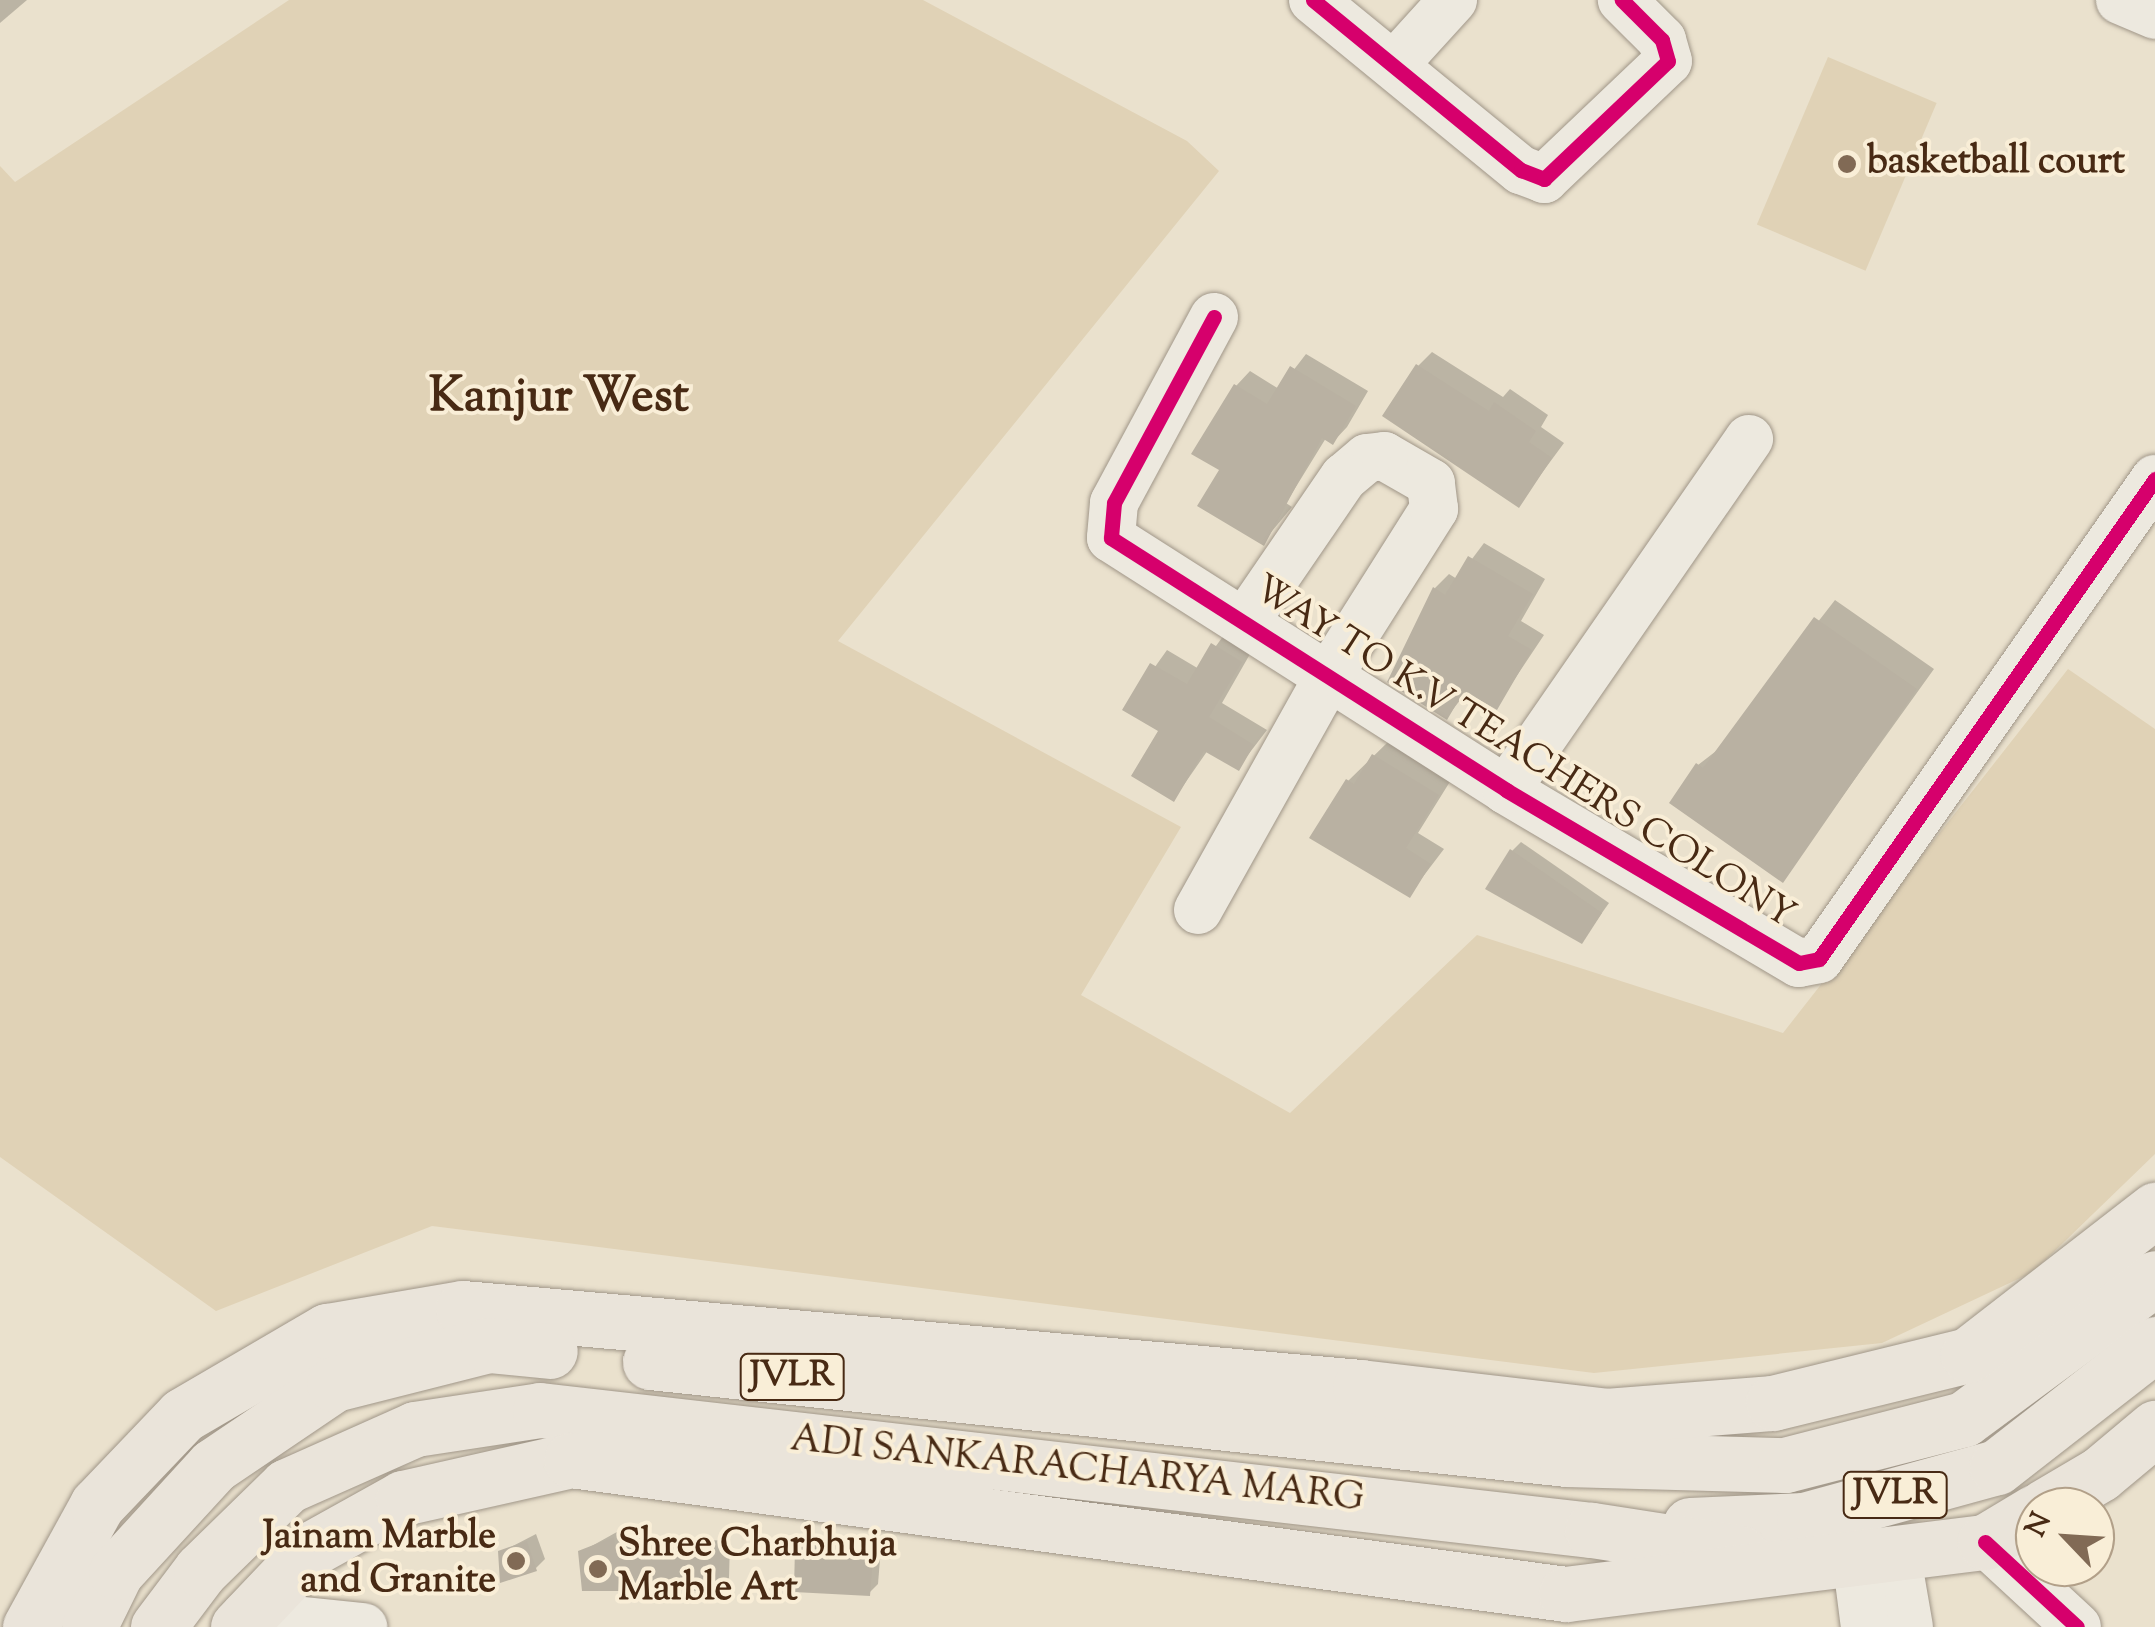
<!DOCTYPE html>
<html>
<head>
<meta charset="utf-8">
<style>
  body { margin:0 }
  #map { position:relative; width:2155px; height:1627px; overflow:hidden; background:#eae1cd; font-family:"Sorts Mill Goudy",serif }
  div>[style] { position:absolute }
  .green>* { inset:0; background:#e0d2b6; transform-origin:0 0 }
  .shadow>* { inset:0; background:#0003 }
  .building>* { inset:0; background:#b9b1a2 }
  .roads { filter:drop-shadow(0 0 2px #a09688) drop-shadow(0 0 2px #a09688) }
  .minor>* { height:48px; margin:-24px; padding:0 24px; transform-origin:24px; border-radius:24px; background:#ede9df }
  .major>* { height:55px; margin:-27.5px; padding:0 27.5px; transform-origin:27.5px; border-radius:27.5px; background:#eae4da }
  .cycleway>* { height:15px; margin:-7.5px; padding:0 7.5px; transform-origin:7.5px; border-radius:7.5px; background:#d6006c }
  .dots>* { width:28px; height:28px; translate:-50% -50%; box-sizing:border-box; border:5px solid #f9eed7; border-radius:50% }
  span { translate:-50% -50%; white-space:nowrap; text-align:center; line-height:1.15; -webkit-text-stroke:8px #f9eed7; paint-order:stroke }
  .shield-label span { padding:2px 8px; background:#f9eed7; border:2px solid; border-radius:8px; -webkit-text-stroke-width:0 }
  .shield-label { font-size:35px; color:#482a14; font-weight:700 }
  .poi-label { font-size:38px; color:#482a14; font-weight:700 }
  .left { translate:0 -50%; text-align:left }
  .right { translate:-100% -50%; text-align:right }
  .street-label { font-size:38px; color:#482a14 }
  .district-label { font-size:48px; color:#482a14; font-weight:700 }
  .north { position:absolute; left:2015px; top:1487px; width:100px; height:100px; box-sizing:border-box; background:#f9eed7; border:2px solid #b2a089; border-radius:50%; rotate:295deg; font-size:28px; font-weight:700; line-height:40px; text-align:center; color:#482a14 }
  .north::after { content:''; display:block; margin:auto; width:35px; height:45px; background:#816a55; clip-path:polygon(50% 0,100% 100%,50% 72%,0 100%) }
</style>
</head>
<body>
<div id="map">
  <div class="green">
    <i style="clip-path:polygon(289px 0,923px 0,1187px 141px,1219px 171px,838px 641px,1181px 827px,1081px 995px,1290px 1113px,1477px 935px,1783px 1033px,2068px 669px,2155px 729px,2155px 1154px,2033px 1272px,1882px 1343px,1594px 1373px,432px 1226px,216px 1311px,0 1157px,0 166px,15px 182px)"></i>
    <i style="left:1828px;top:57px;width:118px;height:182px;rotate:23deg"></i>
  </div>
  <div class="shadow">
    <i style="clip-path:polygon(0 0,27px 0,0 23px)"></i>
    <i style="clip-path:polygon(1432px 352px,1503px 397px,1510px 389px,1548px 415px,1541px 427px,1564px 443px,1519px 504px,1418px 366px)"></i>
    <i style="clip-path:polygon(1306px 354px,1368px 391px,1347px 427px,1333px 442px,1326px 438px,1286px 503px,1292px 507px,1263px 542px,1222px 470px,1236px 386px,1250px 371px,1279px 389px)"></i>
    <i style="clip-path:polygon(1484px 543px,1545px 579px,1521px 621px,1544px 635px,1496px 707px,1468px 690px,1447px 717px,1435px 588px,1449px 574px,1457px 579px)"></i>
    <i style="clip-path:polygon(1835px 600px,1934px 669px,1783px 879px,1698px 765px,1720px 748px)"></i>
    <i style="clip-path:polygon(1227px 631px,1254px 647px,1222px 703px,1267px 730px,1238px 768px,1208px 750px,1174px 799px,1161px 730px,1125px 709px,1167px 650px,1199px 669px)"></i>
    <i style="clip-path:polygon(1389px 741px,1451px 780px,1418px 833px,1444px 849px,1409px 895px,1348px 781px)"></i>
    <i style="clip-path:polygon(1521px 842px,1609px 903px,1582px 941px,1512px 851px)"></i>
    <i style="clip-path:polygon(624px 1528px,625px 1536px,730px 1541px,729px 1578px,718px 1589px,581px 1552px)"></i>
    <i style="clip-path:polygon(536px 1534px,545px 1559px,536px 1568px,501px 1552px)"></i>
    <i style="clip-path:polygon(807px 1537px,881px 1547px,878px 1584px,869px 1593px,798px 1546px)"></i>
  </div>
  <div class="building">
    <i style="clip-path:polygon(1416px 364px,1489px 411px,1494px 402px,1536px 431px,1529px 442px,1552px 458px,1519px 508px,1382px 416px)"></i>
    <i style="clip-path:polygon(1290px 366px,1356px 406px,1333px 445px,1322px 438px,1264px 546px,1197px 506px,1219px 470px,1191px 454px,1234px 384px,1267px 404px)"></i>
    <i style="clip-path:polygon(1468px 556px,1533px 594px,1508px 636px,1532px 650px,1497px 710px,1464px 691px,1447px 720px,1387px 682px,1433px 587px,1445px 595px)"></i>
    <i style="clip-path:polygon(1814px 617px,1917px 689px,1783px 883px,1669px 803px,1696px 763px,1703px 768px)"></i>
    <i style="clip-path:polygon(1211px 643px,1242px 662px,1209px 717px,1254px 745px,1239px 771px,1204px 751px,1174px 802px,1131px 776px,1158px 731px,1122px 710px,1150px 663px,1187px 684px)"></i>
    <i style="clip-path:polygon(1372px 754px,1439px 795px,1406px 848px,1431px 864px,1410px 898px,1309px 838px,1346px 779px,1354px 784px)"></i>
    <i style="clip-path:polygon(1510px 849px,1602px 913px,1582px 944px,1485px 889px)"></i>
    <i style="clip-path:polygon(614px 1537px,615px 1546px,720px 1551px,719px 1591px,582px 1591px,578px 1551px)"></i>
    <i style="clip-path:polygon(527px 1541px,537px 1571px,500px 1583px,498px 1551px)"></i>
    <i style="clip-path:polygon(795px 1545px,873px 1556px,870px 1596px,794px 1592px)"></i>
  </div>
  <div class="roads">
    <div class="minor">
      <i style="left:1313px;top:0;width:269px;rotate:39.3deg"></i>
      <i style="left:1521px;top:170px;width:25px;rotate:21deg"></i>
      <i style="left:1544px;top:179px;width:171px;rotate:-43.6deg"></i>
      <i style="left:1668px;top:61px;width:22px;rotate:-106deg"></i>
      <i style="left:1662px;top:40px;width:57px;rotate:-135deg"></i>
      <i style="left:2120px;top:0;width:38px;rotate:23deg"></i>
      <i style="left:1394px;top:65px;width:88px;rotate:-47.8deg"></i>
      <i style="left:1214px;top:317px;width:211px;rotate:118.3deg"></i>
      <i style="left:1114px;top:503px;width:35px;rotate:95deg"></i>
      <i style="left:1111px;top:538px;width:469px;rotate:32.5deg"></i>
      <i style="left:1506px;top:790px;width:340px;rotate:30.6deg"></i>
      <i style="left:1799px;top:963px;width:20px;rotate:-11deg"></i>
      <i style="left:1819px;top:959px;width:586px;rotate:-55.01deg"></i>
      <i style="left:1506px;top:790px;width:427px;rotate:-55.3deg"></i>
      <i style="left:1198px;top:910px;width:273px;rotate:-60.8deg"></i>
      <i style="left:1331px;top:672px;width:193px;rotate:-57.7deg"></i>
      <i style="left:1434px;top:509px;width:26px;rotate:-97deg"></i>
      <i style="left:1431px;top:483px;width:54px;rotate:-150.1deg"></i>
      <i style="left:1384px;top:456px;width:17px;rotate:173deg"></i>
      <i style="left:1367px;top:458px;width:30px;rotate:140deg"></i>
      <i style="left:1344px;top:477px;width:173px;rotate:124.4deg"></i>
      <i style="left:1985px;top:1542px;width:125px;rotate:42.7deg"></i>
      <i style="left:1896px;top:1552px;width:76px;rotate:80.2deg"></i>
      <i style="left:1856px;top:1557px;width:71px;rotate:82.7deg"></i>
      <i style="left:246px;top:1615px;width:118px;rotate:5.9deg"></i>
    </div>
    <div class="major">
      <i style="left:650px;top:1362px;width:921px;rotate:6.04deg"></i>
      <i style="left:1566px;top:1459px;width:219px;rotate:1.6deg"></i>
      <i style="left:1785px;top:1465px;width:185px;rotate:-14.4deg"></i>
      <i style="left:1964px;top:1419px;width:237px;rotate:-36.4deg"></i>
      <i style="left:2044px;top:1507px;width:65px;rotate:-30.5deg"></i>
      <i style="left:2100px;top:1474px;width:72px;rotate:-39.9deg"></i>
      <i style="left:1690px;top:1525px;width:114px;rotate:-2.5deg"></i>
      <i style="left:1804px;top:1520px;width:200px;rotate:-15.4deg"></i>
      <i style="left:1997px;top:1467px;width:200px;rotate:-37.9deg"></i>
      <i style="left:30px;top:1627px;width:139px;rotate:-61.2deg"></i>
      <i style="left:97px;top:1505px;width:124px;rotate:-46.3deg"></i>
      <i style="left:183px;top:1415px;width:167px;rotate:-30.3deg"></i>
      <i style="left:327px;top:1331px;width:138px;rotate:-9.6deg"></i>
      <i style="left:463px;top:1308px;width:900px;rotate:5.03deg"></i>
      <i style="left:1360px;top:1387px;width:248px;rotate:6.7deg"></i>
      <i style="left:1606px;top:1416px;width:168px;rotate:-4.5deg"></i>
      <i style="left:1773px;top:1403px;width:201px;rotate:-13.8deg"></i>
      <i style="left:1968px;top:1355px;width:237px;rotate:-37.8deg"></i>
      <i style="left:89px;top:1627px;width:61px;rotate:-63.9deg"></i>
      <i style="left:116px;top:1572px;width:144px;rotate:-47.5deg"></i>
      <i style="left:213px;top:1466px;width:146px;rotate:-34.1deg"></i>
      <i style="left:334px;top:1384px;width:159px;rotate:-14.2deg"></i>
      <i style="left:488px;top:1345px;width:62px;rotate:5.5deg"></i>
      <i style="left:158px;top:1627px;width:71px;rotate:-53deg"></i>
      <i style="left:201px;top:1570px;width:120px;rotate:-44.3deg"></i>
      <i style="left:287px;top:1486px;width:140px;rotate:-24deg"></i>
      <i style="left:415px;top:1429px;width:126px;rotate:-8.6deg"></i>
      <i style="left:540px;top:1410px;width:1059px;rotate:6.51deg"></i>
      <i style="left:1592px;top:1530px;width:150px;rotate:8.8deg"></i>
      <i style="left:238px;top:1627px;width:109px;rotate:-46.5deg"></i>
      <i style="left:313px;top:1548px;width:103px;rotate:-29.1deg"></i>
      <i style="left:403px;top:1498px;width:172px;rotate:-12.7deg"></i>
      <i style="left:571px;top:1460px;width:1004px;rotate:7.67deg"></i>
      <i style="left:1566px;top:1594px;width:422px;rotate:-7.1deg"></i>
      <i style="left:1985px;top:1542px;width:58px;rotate:-31deg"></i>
    </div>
  </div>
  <div class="cycleway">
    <i style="left:1313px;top:0;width:269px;rotate:39.3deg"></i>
    <i style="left:1521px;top:170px;width:25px;rotate:21deg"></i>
    <i style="left:1544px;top:179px;width:171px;rotate:-43.6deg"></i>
    <i style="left:1668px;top:61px;width:22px;rotate:-106deg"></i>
    <i style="left:1662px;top:40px;width:57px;rotate:-135deg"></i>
    <i style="left:1214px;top:317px;width:211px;rotate:118.3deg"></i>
    <i style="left:1114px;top:503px;width:35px;rotate:95deg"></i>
    <i style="left:1111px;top:538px;width:469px;rotate:32.5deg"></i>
    <i style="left:1506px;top:790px;width:340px;rotate:30.6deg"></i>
    <i style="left:1799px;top:963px;width:20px;rotate:-11deg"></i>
    <i style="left:1819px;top:959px;width:586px;rotate:-55.01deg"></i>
    <i style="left:1985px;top:1542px;width:125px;rotate:42.7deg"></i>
  </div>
  <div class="dots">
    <i style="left:1847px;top:164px;background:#816a55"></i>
    <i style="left:516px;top:1561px;background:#816a55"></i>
    <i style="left:598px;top:1569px;background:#816a55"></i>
  </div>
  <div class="shield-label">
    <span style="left:792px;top:1377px">JVLR</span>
    <span style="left:1895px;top:1495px">JVLR</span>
  </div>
  <div class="poi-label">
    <span class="left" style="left:1867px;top:164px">basketball court</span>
    <span class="right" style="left:496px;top:1561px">Jainam Marble<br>and Granite</span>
    <span class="left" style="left:618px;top:1569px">Shree Charbhuja<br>Marble Art</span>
  </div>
  <div class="street-label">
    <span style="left:1523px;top:754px;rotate:32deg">WAY TO K.V TEACHERS COLONY</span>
    <span style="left:1077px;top:1471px;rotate:6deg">ADI SANKARACHARYA MARG</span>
  </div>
  <div class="district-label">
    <span style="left:559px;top:399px">Kanjur West</span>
  </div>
  <div class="north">N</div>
</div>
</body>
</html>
